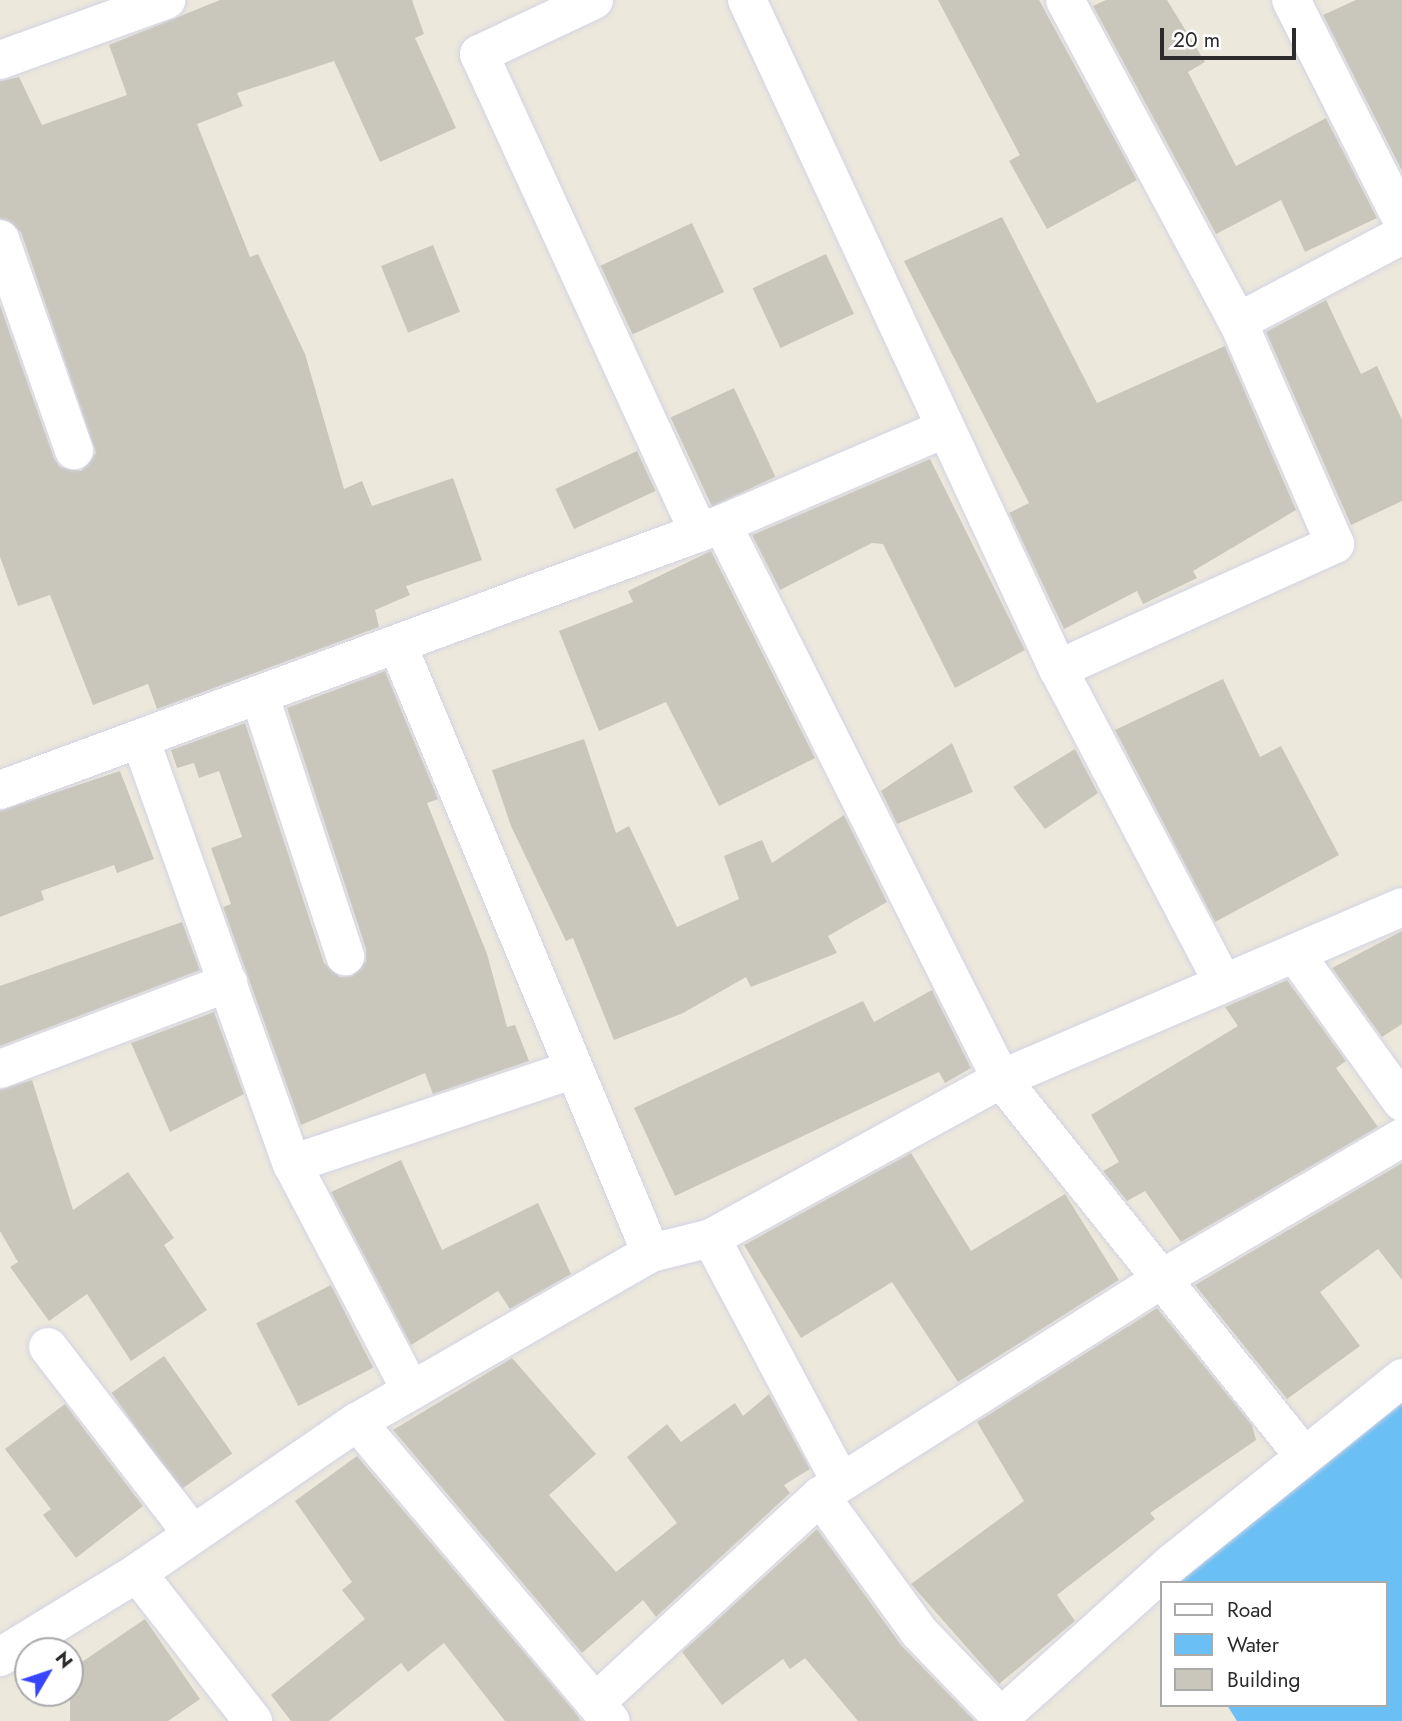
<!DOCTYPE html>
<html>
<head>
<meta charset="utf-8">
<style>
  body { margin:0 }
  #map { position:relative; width:1402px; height:1721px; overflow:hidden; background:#ede8dc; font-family:Jost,sans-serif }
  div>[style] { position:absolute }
  .water>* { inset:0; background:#6abff4 }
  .building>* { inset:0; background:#c9c6bb; transform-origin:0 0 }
  .roads { filter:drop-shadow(0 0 2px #d1d3e4) drop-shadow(0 0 2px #d1d3e4) }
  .minor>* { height:38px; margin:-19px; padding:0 19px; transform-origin:19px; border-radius:19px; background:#fff }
  .tertiary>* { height:38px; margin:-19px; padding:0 19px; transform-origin:19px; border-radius:19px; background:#fff }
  span { translate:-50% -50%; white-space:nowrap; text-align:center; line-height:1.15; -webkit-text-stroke:7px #fff; paint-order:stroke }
  .legend { position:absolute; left:1160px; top:1581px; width:228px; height:126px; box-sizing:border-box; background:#fff; border:2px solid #aaa; margin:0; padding:9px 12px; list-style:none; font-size:21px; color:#2b2b2b }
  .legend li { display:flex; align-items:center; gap:14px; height:35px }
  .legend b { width:35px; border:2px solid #aaa }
  .north { position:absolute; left:14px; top:1637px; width:70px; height:70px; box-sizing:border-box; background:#fff; border:2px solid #aaa; border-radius:50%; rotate:51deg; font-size:19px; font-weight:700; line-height:28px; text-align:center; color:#2b2b2b }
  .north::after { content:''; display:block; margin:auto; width:24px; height:32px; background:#3745ff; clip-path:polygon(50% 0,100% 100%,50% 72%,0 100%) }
  .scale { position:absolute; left:1160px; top:28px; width:136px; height:32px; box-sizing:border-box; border:4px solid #2b2b2b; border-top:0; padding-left:9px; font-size:21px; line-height:24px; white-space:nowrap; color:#2b2b2b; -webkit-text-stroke:5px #fff; paint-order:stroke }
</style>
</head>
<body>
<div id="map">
  <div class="water">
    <i style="clip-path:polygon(1402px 1397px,1402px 1721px,1237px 1721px,1227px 1705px,1386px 1705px,1386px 1583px,1162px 1583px)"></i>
  </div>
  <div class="building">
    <i style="clip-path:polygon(220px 0,412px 0,424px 34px,415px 38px,456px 128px,380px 162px,334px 61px,237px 93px,243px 106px,197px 124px,250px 257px,258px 254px,305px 354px,344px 489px,362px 481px,372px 506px,453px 478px,482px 560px,406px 586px,410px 595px,375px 610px,379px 627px,157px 709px,148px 684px,93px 705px,50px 595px,18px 606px,0 557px,0 305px,54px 458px,60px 467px,81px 471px,96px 453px,21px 232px,0 218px,0 81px,19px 77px,42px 125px,127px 95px,109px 45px)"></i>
    <i style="clip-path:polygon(938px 0,1039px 0,1137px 180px,1047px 229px,1009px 161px,1020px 155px)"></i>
    <i style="clip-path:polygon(1106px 0,1167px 0,1205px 62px,1188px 72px,1236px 166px,1326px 118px,1377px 218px,1305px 252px,1281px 200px,1216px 234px,1093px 6px)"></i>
    <i style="clip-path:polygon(1356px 0,1402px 0,1402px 171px,1323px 15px)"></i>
    <i style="clip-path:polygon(1002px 217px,1097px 403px,1225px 346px,1296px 510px,1193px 571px,1197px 578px,1143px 604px,1137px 591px,1064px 629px,1009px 513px,1029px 503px,904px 261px)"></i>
    <i style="left:692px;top:223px;width:76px;height:101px;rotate:65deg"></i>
    <i style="left:433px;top:245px;width:72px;height:56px;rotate:68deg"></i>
    <i style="left:826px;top:254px;width:66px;height:81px;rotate:65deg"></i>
    <i style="clip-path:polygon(1326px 300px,1361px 374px,1377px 366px,1402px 420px,1402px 501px,1351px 525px,1266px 332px)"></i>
    <i style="left:734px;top:388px;width:98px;height:70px;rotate:65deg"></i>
    <i style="left:637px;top:451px;width:44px;height:90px;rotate:65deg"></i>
    <i style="clip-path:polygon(930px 459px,1025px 650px,955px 688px,883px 544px,872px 543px,780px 590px,752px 535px)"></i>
    <i style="clip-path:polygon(711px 551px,815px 758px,719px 806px,666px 702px,599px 731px,559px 631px,633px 602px,628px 591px)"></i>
    <i style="clip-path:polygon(385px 671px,438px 799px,427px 803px,487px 954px,507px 1027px,515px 1025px,529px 1061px,433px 1094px,425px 1073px,301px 1125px,223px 907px,231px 904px,211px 848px,242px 837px,219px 771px,199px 778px,194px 763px,177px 768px,171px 750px,245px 723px,324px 963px,340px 977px,352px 976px,366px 961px,366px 949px,287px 708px)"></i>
    <i style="clip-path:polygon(1223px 679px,1260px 757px,1281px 746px,1339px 855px,1215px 922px,1115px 730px)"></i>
    <i style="clip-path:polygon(584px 739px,616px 833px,629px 826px,677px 927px,739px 899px,724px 856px,762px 840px,772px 863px,844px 815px,887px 902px,828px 936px,837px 953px,751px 987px,746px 977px,683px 1013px,614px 1040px,573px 938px,566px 941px,511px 826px,492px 770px)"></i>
    <i style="clip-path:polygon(952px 743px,973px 792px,897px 824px,881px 791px)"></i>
    <i style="clip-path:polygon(1075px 749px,1098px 793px,1045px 829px,1013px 787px)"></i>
    <i style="clip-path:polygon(120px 771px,154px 859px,117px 873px,114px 865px,41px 891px,44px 900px,0 917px,0 811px)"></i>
    <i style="clip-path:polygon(182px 922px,200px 970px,0 1046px,0 986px)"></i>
    <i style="clip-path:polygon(1402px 931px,1402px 1024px,1382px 1037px,1332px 968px)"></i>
    <i style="clip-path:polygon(1287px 980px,1346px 1061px,1336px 1068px,1378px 1127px,1181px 1242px,1145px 1191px,1127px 1201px,1103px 1171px,1119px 1162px,1091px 1115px,1238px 1026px,1225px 1007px)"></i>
    <i style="clip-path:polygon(932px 990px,971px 1068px,945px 1083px,939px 1072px,675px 1196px,634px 1108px,863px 1001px,874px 1022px)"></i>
    <i style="clip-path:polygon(214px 1012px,244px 1094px,170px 1132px,131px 1043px)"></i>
    <i style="clip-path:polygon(32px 1080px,73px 1210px,128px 1172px,174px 1238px,164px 1245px,207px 1310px,131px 1361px,87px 1294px,49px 1321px,10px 1267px,18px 1262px,0 1231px,0 1090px)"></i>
    <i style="clip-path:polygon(911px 1153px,971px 1251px,1065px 1194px,1119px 1280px,958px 1382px,892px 1282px,801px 1338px,744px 1245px)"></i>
    <i style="clip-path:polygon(401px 1160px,442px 1250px,538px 1203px,571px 1274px,510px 1309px,498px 1291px,411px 1345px,331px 1192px)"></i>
    <i style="clip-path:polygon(1402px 1163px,1402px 1280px,1378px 1249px,1320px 1292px,1360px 1346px,1287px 1399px,1195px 1285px)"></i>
    <i style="left:331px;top:1285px;width:93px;height:84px;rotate:63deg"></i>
    <i style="clip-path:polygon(1157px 1308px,1252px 1425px,1256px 1440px,1150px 1513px,1155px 1519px,1057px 1595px,1075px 1621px,999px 1684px,911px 1584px,1024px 1501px,977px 1422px)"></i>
    <i style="left:164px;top:1356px;width:119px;height:64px;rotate:55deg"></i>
    <i style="clip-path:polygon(512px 1358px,596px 1454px,549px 1495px,616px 1572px,677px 1523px,627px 1457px,667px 1424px,681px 1442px,735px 1403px,743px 1416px,769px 1394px,810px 1469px,784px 1485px,790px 1493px,656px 1617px,643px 1600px,582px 1653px,393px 1430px)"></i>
    <i style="clip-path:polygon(65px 1404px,143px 1506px,76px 1558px,43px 1515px,51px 1509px,5px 1449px)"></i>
    <i style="clip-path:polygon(357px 1456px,575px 1712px,581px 1721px,505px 1721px,444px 1643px,408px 1672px,401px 1663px,329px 1721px,291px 1721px,271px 1695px,365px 1619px,342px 1590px,352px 1582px,295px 1501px)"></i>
    <i style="clip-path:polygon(817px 1529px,901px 1645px,975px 1721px,858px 1721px,805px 1658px,790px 1669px,783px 1659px,722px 1705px,682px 1652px)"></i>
    <i style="clip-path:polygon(145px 1619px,200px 1699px,168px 1721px,70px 1721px,70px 1670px)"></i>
  </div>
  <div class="roads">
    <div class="minor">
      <i style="left:594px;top:0;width:127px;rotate:154.8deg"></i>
      <i style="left:479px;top:54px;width:527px;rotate:65.33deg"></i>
      <i style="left:747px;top:0;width:738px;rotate:65.07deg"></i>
      <i style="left:1065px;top:0;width:366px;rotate:61.8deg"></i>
      <i style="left:1291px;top:0;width:246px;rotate:63.2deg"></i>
      <i style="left:0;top:60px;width:177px;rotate:-19.9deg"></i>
      <i style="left:0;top:239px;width:224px;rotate:70.7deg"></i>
      <i style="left:722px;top:524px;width:621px;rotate:63.31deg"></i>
      <i style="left:1001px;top:1079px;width:481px;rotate:51.2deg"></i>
      <i style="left:398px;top:646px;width:658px;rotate:67.37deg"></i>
      <i style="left:260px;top:697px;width:273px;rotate:71.8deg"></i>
      <i style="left:141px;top:741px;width:449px;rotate:70.4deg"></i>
      <i style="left:292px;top:1164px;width:294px;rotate:-18.6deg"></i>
      <i style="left:0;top:790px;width:769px;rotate:-20.22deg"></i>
      <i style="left:722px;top:524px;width:238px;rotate:-23.2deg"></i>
      <i style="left:1296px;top:955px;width:181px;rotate:54.2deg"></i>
      <i style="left:1222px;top:981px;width:352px;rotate:-117.7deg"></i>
      <i style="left:1058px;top:669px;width:304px;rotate:-24.3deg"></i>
      <i style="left:1335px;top:544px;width:242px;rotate:-113.6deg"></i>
      <i style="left:1238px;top:322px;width:186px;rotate:-27.9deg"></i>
      <i style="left:0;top:1069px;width:244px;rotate:-20.7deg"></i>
      <i style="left:292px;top:1164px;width:256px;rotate:62.3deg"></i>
      <i style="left:711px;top:1238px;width:276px;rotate:62deg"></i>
      <i style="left:48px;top:1347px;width:234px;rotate:52.3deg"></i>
      <i style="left:357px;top:1422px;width:392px;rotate:49.7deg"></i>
      <i style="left:820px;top:1496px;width:406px;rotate:-32.4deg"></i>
      <i style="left:1163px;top:1278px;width:277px;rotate:-30.4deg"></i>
      <i style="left:137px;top:1573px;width:188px;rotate:51.9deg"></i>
      <i style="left:595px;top:1703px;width:306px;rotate:-42.6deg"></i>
      <i style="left:820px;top:1496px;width:168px;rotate:53.9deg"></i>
      <i style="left:919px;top:1632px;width:124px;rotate:46deg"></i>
      <i style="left:1001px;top:1717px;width:229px;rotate:-42deg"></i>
      <i style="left:1171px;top:1564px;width:297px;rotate:-38.8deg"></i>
    </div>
    <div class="tertiary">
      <i style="left:0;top:1657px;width:161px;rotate:-31.5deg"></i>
      <i style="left:137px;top:1573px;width:267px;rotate:-34.5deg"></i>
      <i style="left:357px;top:1422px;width:339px;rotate:-29.9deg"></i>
      <i style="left:651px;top:1253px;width:62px;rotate:-14deg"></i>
      <i style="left:711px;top:1238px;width:331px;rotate:-28.7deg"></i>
      <i style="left:1001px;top:1079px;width:436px;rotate:-23.2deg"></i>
    </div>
  </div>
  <ul class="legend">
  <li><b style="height:9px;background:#fff"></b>Road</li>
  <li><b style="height:19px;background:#6abff4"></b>Water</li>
  <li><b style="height:19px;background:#c9c6bb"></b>Building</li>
  </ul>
  <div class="north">N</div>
  <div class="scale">20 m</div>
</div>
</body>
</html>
